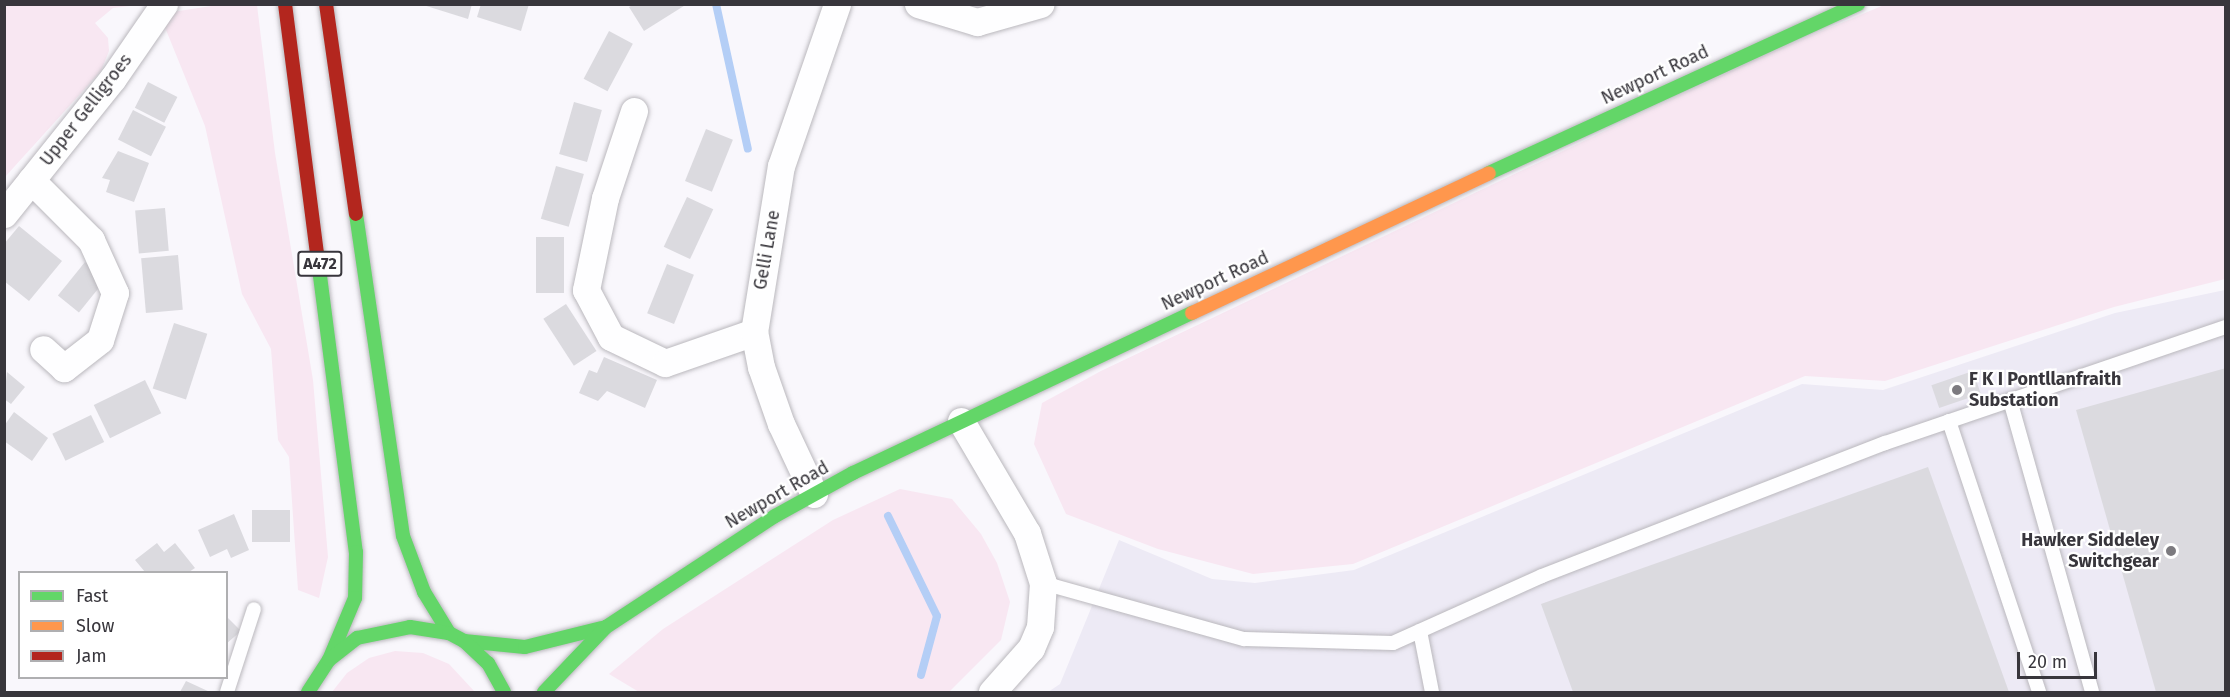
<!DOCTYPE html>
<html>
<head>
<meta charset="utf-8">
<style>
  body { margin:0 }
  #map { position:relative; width:2230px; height:697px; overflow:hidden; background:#f9f7fc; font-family:"Fira Sans",sans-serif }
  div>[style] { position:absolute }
  .built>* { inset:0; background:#edeaf5 }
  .green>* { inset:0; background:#f8e7f2 }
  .stream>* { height:8px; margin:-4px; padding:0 4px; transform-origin:4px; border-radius:4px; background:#b4cef6 }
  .building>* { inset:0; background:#dbdadf; transform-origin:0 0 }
  .roads { filter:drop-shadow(0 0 2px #bab8bd) drop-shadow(0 0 2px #bab8bd) }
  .lane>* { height:14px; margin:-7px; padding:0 7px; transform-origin:7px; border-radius:7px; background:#fefeff }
  .street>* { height:27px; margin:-13.5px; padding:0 13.5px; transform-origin:13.5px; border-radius:13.5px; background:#fefeff }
  .fast>* { height:14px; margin:-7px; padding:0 7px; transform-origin:7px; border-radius:7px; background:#63d668 }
  .slow>* { height:14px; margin:-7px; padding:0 7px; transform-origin:7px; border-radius:7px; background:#ff974d }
  .jam>* { height:14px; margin:-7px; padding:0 7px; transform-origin:7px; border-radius:7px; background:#b3261e }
  .dots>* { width:16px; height:16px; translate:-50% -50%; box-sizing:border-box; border:3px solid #fff; border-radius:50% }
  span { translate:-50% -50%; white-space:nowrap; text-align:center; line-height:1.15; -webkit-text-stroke:4.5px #fff; paint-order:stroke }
  .shield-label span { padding:2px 4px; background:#fff; border:2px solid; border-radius:4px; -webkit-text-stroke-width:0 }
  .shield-label { font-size:16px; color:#38363c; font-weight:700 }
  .street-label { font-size:18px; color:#38363c }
  .poi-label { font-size:18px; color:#38363c; font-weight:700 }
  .left { translate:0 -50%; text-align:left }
  .right { translate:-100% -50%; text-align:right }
  .frame { position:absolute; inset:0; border:6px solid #38363c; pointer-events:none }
  .legend { position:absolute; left:18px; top:571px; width:210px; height:108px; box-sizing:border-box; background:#fff; border:2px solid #afafb1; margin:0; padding:8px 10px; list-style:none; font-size:18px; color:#38363c }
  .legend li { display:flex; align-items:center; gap:12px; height:30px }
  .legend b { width:30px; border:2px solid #afafb1 }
  .scale { position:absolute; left:2017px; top:652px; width:80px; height:27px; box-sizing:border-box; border:3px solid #38363c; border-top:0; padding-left:8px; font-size:18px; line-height:21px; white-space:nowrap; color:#38363c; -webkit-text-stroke:4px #fff; paint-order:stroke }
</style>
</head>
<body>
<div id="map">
  <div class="built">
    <i style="clip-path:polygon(2225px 290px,2225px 692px,1048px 692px,1060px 684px,1119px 540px,1212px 579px,1255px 583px,1354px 570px,1802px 384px,1883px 390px,2115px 313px)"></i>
  </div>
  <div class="green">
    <i style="clip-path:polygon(4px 5px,138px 5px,113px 8px,95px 23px,108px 38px,109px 51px,101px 71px,5px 177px)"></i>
    <i style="clip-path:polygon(218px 5px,257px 5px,275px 153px,313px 380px,328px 557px,319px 598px,298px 590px,289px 457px,278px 440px,271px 349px,242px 294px,205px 126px,164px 25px,172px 12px)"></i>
    <i style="clip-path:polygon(1884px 5px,2225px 5px,2225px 279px,2114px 307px,1885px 381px,1805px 376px,1353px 564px,1253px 574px,1158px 549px,1066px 514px,1034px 444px,1042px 403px,1101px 371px,1758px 58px)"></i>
    <i style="clip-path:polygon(900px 489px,952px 499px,981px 534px,997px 563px,1010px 602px,1001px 640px,949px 692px,639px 692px,609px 674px,663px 629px,833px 520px)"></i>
    <i style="clip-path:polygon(395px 651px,423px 653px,449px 664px,475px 692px,332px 692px,347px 673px,369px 658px)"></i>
  </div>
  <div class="stream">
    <i style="left:716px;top:4px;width:148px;rotate:77.6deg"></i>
    <i style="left:888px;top:516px;width:111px;rotate:63.9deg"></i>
    <i style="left:937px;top:616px;width:61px;rotate:105.2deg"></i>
  </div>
  <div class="building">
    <i style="clip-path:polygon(420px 4px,472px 4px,468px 19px)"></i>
    <i style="clip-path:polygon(481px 4px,529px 4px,521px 31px,477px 17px)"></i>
    <i style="clip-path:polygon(634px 4px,687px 4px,644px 31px,629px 7px)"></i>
    <i style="left:609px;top:31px;width:27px;height:54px;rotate:28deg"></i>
    <i style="left:148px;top:82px;width:33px;height:29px;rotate:27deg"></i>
    <i style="left:574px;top:102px;width:29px;height:54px;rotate:16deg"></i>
    <i style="left:133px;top:110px;width:37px;height:33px;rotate:27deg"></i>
    <i style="left:706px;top:129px;width:29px;height:56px;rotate:22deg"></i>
    <i style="clip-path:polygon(118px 151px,149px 163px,134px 202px,106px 192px,110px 180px,102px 178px)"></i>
    <i style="left:556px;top:166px;width:29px;height:55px;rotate:16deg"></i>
    <i style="left:687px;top:197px;width:29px;height:55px;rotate:25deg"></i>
    <i style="left:165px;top:208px;width:43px;height:30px;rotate:85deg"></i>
    <i style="clip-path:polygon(19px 226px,62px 261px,29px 301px,4px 281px,4px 244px)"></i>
    <i style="left:536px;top:237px;width:28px;height:56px"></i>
    <i style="left:178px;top:255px;width:55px;height:37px;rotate:85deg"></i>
    <i style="left:85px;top:262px;width:27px;height:43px;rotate:39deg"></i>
    <i style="left:667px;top:264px;width:29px;height:53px;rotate:22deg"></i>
    <i style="left:566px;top:304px;width:56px;height:27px;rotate:57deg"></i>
    <i style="left:174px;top:323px;width:35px;height:69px;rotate:18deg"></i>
    <i style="clip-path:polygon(604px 357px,657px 380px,645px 408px,607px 391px,598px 401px,579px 393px,589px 370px,597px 373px)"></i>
    <i style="clip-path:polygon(2226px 368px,2226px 692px,2156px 692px,2076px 410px)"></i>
    <i style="left:1973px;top:371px;width:24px;height:44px;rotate:71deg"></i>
    <i style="clip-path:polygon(7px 372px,25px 387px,11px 404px,4px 399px)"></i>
    <i style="left:145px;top:380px;width:37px;height:57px;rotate:64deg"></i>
    <i style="clip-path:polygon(14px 412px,48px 438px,32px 461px,4px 441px,4px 426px)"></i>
    <i style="left:91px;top:415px;width:30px;height:43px;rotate:64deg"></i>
    <i style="clip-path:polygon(1928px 467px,2009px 692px,1573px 692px,1541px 604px)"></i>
    <i style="left:290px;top:510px;width:32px;height:38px;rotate:90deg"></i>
    <i style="clip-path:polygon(234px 514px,249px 550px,231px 558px,227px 549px,210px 557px,198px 530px)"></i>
    <i style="clip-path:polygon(157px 543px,164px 552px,175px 543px,195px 568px,189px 572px,145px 572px,135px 560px)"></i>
    <i style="clip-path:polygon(226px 616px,241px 631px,226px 644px)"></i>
    <i style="clip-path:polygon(186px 681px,210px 692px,180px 692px)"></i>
  </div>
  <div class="roads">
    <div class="lane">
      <i style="left:2010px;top:400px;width:303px;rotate:74.3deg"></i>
      <i style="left:1949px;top:421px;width:286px;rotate:71.6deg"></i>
      <i style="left:1043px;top:583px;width:209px;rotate:15.6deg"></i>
      <i style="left:1244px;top:639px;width:149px;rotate:1.5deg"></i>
      <i style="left:1393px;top:643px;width:163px;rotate:-24.2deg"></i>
      <i style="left:1542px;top:576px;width:368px;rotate:-21.2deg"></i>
      <i style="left:1885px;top:443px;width:360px;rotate:-18.8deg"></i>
      <i style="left:1420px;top:631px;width:62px;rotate:78.9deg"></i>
      <i style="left:227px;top:692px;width:87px;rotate:-72deg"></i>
    </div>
    <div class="street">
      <i style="left:918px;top:4px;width:62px;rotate:17deg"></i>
      <i style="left:977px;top:22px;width:66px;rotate:-15.9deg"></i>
      <i style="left:634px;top:111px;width:92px;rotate:108.4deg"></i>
      <i style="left:605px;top:198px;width:94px;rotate:101.7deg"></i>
      <i style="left:586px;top:290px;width:53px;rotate:62deg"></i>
      <i style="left:611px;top:337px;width:60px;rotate:25.7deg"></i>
      <i style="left:665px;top:363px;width:94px;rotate:-19.2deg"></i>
      <i style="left:31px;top:180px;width:85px;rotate:45deg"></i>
      <i style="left:91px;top:240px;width:58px;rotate:65.6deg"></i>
      <i style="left:115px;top:293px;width:49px;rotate:107.7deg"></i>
      <i style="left:100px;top:340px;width:46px;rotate:142.1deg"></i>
      <i style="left:64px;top:368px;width:28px;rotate:-138deg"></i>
      <i style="left:4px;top:214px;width:174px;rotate:-51.3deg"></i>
      <i style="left:113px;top:78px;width:90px;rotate:-55.4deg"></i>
      <i style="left:961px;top:421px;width:130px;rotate:59.5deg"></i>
      <i style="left:1027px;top:533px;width:52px;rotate:72.3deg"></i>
      <i style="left:1043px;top:583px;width:44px;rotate:93.9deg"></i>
      <i style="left:1040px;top:627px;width:23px;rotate:113deg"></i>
      <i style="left:1031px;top:648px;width:59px;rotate:131.6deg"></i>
      <i style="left:814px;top:494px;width:77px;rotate:-115.2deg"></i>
      <i style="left:781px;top:424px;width:60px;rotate:-109.3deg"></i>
      <i style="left:761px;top:367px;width:36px;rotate:-101deg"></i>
      <i style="left:754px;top:332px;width:168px;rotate:-80.8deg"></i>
      <i style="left:781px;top:166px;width:171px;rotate:-70.9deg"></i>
    </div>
    <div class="fast">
      <i style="left:1489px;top:173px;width:406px;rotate:-24.6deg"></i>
      <i style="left:356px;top:214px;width:325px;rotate:81.7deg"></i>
      <i style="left:403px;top:536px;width:60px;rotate:69.4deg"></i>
      <i style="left:424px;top:592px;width:48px;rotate:58.6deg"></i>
      <i style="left:317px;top:253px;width:302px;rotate:82.6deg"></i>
      <i style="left:356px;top:552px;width:46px;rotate:91.2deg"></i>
      <i style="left:355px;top:598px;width:67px;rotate:112.8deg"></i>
      <i style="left:464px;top:641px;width:61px;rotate:5.6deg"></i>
      <i style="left:525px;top:647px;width:79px;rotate:-13.9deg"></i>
      <i style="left:308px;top:692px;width:38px;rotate:-57deg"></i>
      <i style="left:329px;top:660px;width:36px;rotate:-38deg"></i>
      <i style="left:357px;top:638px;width:54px;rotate:-11.7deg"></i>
      <i style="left:410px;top:627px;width:39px;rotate:9deg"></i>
      <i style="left:449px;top:633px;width:17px;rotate:28deg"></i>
      <i style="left:464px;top:641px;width:33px;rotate:43deg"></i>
      <i style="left:488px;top:663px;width:33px;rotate:61deg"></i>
      <i style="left:544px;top:692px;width:90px;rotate:-46.4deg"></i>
      <i style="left:606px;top:627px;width:202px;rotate:-33.3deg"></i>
      <i style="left:775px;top:516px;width:89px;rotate:-28.9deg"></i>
      <i style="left:853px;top:473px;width:375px;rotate:-25.3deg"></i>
    </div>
    <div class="slow">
      <i style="left:1192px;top:313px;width:328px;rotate:-25.2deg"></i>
    </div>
    <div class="jam">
      <i style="left:285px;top:4px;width:251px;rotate:82.7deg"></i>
      <i style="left:326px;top:4px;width:212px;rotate:81.9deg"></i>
    </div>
  </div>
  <div class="dots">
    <i style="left:1957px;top:390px;background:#7c7a7f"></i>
    <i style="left:2171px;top:551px;background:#7c7a7f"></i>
  </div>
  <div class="shield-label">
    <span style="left:320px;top:264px">A472</span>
  </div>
  <div class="street-label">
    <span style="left:1655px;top:75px;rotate:-25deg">Newport Road</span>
    <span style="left:86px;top:110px;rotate:-52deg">Upper Gelligroes</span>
    <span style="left:767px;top:250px;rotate:-80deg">Gelli Lane</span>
    <span style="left:1215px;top:281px;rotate:-25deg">Newport Road</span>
    <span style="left:777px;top:495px;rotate:-30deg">Newport Road</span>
  </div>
  <div class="poi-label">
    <span class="left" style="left:1969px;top:390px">F K I Pontllanfraith<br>Substation</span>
    <span class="right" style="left:2159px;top:551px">Hawker Siddeley<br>Switchgear</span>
  </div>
  <div class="frame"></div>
  <ul class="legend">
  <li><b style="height:8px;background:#63d668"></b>Fast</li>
  <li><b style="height:8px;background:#ff974d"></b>Slow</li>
  <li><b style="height:8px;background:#b3261e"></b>Jam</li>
  </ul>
  <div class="scale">20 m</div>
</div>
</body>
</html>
